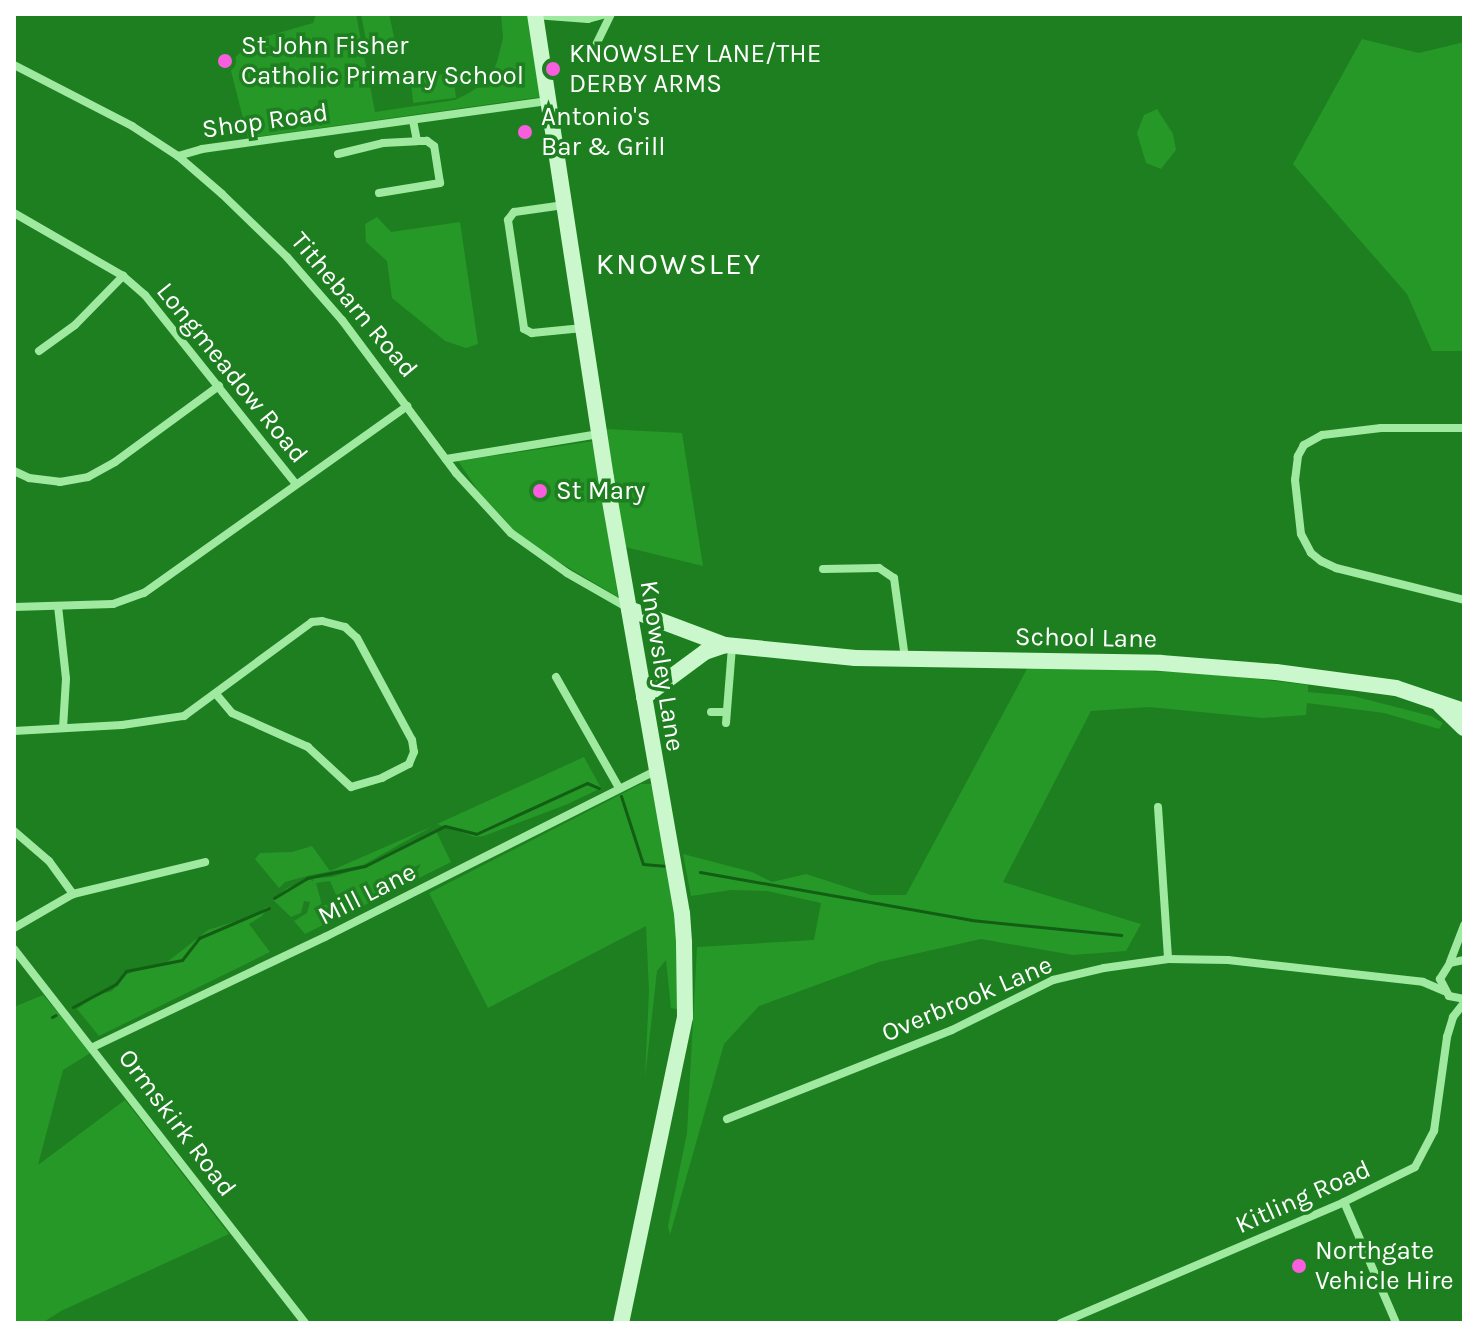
<!DOCTYPE html>
<html>
<head>
<meta charset="utf-8">
<style>
  body { margin:0 }
  #map { position:relative; width:1478px; height:1337px; overflow:hidden; background:#1d7f1f; font-family:Karla,sans-serif }
  div>[style] { position:absolute }
  .green>* { inset:0; background:#269827; transform-origin:0 0 }
  .stream>* { height:3px; margin:-1.5px; padding:0 1.5px; transform-origin:1.5px; border-radius:1.5px; background:#135e15 }
  .street>* { height:8px; margin:-4px; padding:0 4px; transform-origin:4px; border-radius:4px; background:#a0e9a0 }
  .secondary>* { height:16px; margin:-8px; padding:0 8px; transform-origin:8px; border-radius:8px; background:#cbf7cc }
  .dots>* { width:22px; height:22px; translate:-50% -50%; box-sizing:border-box; border:4px solid #1d7f1f; border-radius:50% }
  span { translate:-50% -50%; white-space:nowrap; text-align:center; line-height:1.15; -webkit-text-stroke:7px #1d7f1f; paint-order:stroke }
  .poi-label { font-size:26px; color:#fff }
  .left { translate:0 -50%; text-align:left }
  .street-label { font-size:26px; color:#fff }
  .quarter-label { font-size:30px; color:#fff; letter-spacing:2px }
  .frame { position:absolute; inset:0; border:16px solid #fff; pointer-events:none }
</style>
</head>
<body>
<div id="map">
  <div class="green">
    <i style="clip-path:polygon(316px 14px,356px 14px,375px 112px,455px 100px,469px 93px,488px 81px,497px 62px,503px 38px,501px 14px,528px 14px,541px 97px,248px 138px,229px 63px,254px 40px,313px 23px)"></i>
    <i style="clip-path:polygon(361px 14px,389px 14px,396px 46px,368px 51px)"></i>
    <i style="clip-path:polygon(1362px 39px,1419px 53px,1464px 42px,1464px 351px,1432px 351px,1407px 294px,1293px 164px)"></i>
    <i style="left:453px;top:73px;width:25px;height:43px;rotate:83deg"></i>
    <i style="clip-path:polygon(1157px 109px,1173px 134px,1176px 150px,1161px 169px,1146px 163px,1137px 133px,1144px 115px)"></i>
    <i style="clip-path:polygon(377px 217px,391px 232px,460px 222px,478px 344px,466px 348px,445px 341px,392px 298px,387px 261px,366px 242px,365px 224px)"></i>
    <i style="clip-path:polygon(606px 429px,682px 433px,703px 566px,625px 547px)"></i>
    <i style="clip-path:polygon(594px 441px,618px 597px,549px 556px,516px 532px,479px 492px,458px 461px)"></i>
    <i style="clip-path:polygon(1028px 667px,1204px 673px,1308px 685px,1308px 692px,1353px 696px,1431px 716px,1443px 723px,1439px 729px,1384px 713px,1307px 703px,1306px 715px,1262px 718px,1149px 707px,1091px 711px,1003px 882px,1141px 924px,1126px 951px,1073px 955px,981px 939px,879px 962px,759px 1006px,724px 1044px,670px 1235px,668px 1226px,687px 1133px,697px 947px,814px 940px,821px 903px,767px 891px,731px 890px,691px 896px,683px 854px,752px 872px,772px 882px,806px 874px,871px 895px,906px 895px)"></i>
    <i style="clip-path:polygon(584px 757px,601px 788px,568px 804px,484px 836px,475px 837px,437px 824px)"></i>
    <i style="clip-path:polygon(641px 784px,651px 784px,677px 918px,677px 1009px,671px 1008px,666px 960px,657px 971px,645px 1078px,649px 991px,646px 926px,488px 1008px,429px 893px)"></i>
    <i style="clip-path:polygon(433px 826px,363px 865px,311px 875px,285px 882px,279px 888px,255px 859px,260px 853px,292px 852px,312px 846px,330px 871px)"></i>
    <i style="clip-path:polygon(436px 831px,451px 862px,345px 915px,330px 881px,316px 883px,322px 905px,331px 905px,343px 915px,305px 934px,294px 921px,307px 913px,310px 902px,304px 901px,301px 913px,291px 917px,273px 900px,287px 888px,311px 879px,313px 882px,313px 878px,332px 877px,365px 867px)"></i>
    <i style="clip-path:polygon(268px 906px,262px 916px,249px 924px,270px 952px,99px 1036px,77px 1009px,97px 995px,112px 991px,126px 974px,167px 962px,208px 930px,253px 916px)"></i>
    <i style="clip-path:polygon(43px 995px,92px 1052px,63px 1070px,38px 1165px,125px 1100px,229px 1234px,61px 1311px,42px 1323px,14px 1323px,14px 1007px)"></i>
  </div>
  <div class="stream">
    <i style="left:621px;top:796px;width:71px;rotate:72.1deg"></i>
    <i style="left:643px;top:864px;width:21px;rotate:5deg"></i>
    <i style="left:700px;top:872px;width:275px;rotate:10deg"></i>
    <i style="left:971px;top:920px;width:151px;rotate:5.7deg"></i>
    <i style="left:274px;top:898px;width:39px;rotate:-31deg"></i>
    <i style="left:307px;top:878px;width:59px;rotate:-11.7deg"></i>
    <i style="left:365px;top:866px;width:89px;rotate:-26.6deg"></i>
    <i style="left:445px;top:826px;width:32px;rotate:14deg"></i>
    <i style="left:476px;top:834px;width:122px;rotate:-24.7deg"></i>
    <i style="left:587px;top:783px;width:13px;rotate:23deg"></i>
    <i style="left:73px;top:1007px;width:49px;rotate:-28.1deg"></i>
    <i style="left:116px;top:984px;width:16px;rotate:-52deg"></i>
    <i style="left:126px;top:971px;width:57px;rotate:-11.1deg"></i>
    <i style="left:182px;top:960px;width:28px;rotate:-52deg"></i>
    <i style="left:199px;top:938px;width:76px;rotate:-23.2deg"></i>
    <i style="left:52px;top:1017px;width:4px;rotate:-27deg"></i>
  </div>
  <div class="street">
    <i style="left:535px;top:15px;width:53px;rotate:4.3deg"></i>
    <i style="left:588px;top:19px;width:18px;rotate:-16deg"></i>
    <i style="left:592px;top:53px;width:43px;rotate:-64deg"></i>
    <i style="left:14px;top:65px;width:133px;rotate:27.3deg"></i>
    <i style="left:132px;top:126px;width:55px;rotate:33.1deg"></i>
    <i style="left:178px;top:156px;width:58px;rotate:40.8deg"></i>
    <i style="left:222px;top:194px;width:91px;rotate:44.1deg"></i>
    <i style="left:287px;top:257px;width:84px;rotate:48.9deg"></i>
    <i style="left:342px;top:320px;width:191px;rotate:53.3deg"></i>
    <i style="left:456px;top:473px;width:81px;rotate:47.5deg"></i>
    <i style="left:511px;top:533px;width:69px;rotate:35.5deg"></i>
    <i style="left:567px;top:573px;width:70px;rotate:29.8deg"></i>
    <i style="left:338px;top:154px;width:46px;rotate:-13.7deg"></i>
    <i style="left:383px;top:143px;width:34px;rotate:-3deg"></i>
    <i style="left:178px;top:156px;width:25px;rotate:-16deg"></i>
    <i style="left:202px;top:149px;width:349px;rotate:-7.9deg"></i>
    <i style="left:379px;top:193px;width:62px;rotate:-9.3deg"></i>
    <i style="left:440px;top:183px;width:37px;rotate:-99deg"></i>
    <i style="left:434px;top:146px;width:9px;rotate:-144deg"></i>
    <i style="left:427px;top:141px;width:10px;rotate:180deg"></i>
    <i style="left:417px;top:141px;width:21px;rotate:-101deg"></i>
    <i style="left:564px;top:205px;width:50px;rotate:172deg"></i>
    <i style="left:514px;top:212px;width:10px;rotate:127deg"></i>
    <i style="left:508px;top:220px;width:110px;rotate:81.6deg"></i>
    <i style="left:524px;top:329px;width:9px;rotate:27deg"></i>
    <i style="left:532px;top:333px;width:51px;rotate:-5.6deg"></i>
    <i style="left:14px;top:213px;width:126px;rotate:30deg"></i>
    <i style="left:123px;top:276px;width:29px;rotate:41deg"></i>
    <i style="left:145px;top:295px;width:242px;rotate:51.4deg"></i>
    <i style="left:39px;top:351px;width:44px;rotate:-35.8deg"></i>
    <i style="left:75px;top:325px;width:69px;rotate:-45.6deg"></i>
    <i style="left:1464px;top:428px;width:83px;rotate:180deg"></i>
    <i style="left:1381px;top:428px;width:59px;rotate:173.2deg"></i>
    <i style="left:1322px;top:435px;width:21px;rotate:151deg"></i>
    <i style="left:1304px;top:445px;width:13px;rotate:119deg"></i>
    <i style="left:1298px;top:456px;width:24px;rotate:97deg"></i>
    <i style="left:1295px;top:480px;width:54px;rotate:83.7deg"></i>
    <i style="left:1301px;top:534px;width:21px;rotate:62deg"></i>
    <i style="left:1311px;top:553px;width:13px;rotate:39deg"></i>
    <i style="left:1321px;top:561px;width:17px;rotate:25deg"></i>
    <i style="left:1336px;top:568px;width:132px;rotate:14deg"></i>
    <i style="left:446px;top:459px;width:155px;rotate:-9.3deg"></i>
    <i style="left:14px;top:471px;width:17px;rotate:25deg"></i>
    <i style="left:29px;top:478px;width:31px;rotate:7deg"></i>
    <i style="left:60px;top:482px;width:28px;rotate:-10deg"></i>
    <i style="left:88px;top:477px;width:31px;rotate:-29deg"></i>
    <i style="left:115px;top:462px;width:129px;rotate:-36.2deg"></i>
    <i style="left:823px;top:569px;width:56px;rotate:-1deg"></i>
    <i style="left:879px;top:568px;width:18px;rotate:34deg"></i>
    <i style="left:894px;top:578px;width:81px;rotate:82.2deg"></i>
    <i style="left:58px;top:606px;width:73px;rotate:83.7deg"></i>
    <i style="left:66px;top:679px;width:49px;rotate:93.5deg"></i>
    <i style="left:14px;top:607px;width:99px;rotate:-1.7deg"></i>
    <i style="left:113px;top:604px;width:33px;rotate:-20deg"></i>
    <i style="left:144px;top:593px;width:323px;rotate:-35.4deg"></i>
    <i style="left:556px;top:677px;width:128px;rotate:60.4deg"></i>
    <i style="left:711px;top:712px;width:15px"></i>
    <i style="left:726px;top:723px;width:77px;rotate:-85.5deg"></i>
    <i style="left:14px;top:731px;width:108px;rotate:-3.2deg"></i>
    <i style="left:122px;top:725px;width:63px;rotate:-8.3deg"></i>
    <i style="left:184px;top:716px;width:159px;rotate:-36.3deg"></i>
    <i style="left:312px;top:622px;width:10px;rotate:-6deg"></i>
    <i style="left:322px;top:621px;width:24px;rotate:15deg"></i>
    <i style="left:345px;top:627px;width:16px;rotate:43deg"></i>
    <i style="left:357px;top:638px;width:116px;rotate:61.7deg"></i>
    <i style="left:412px;top:740px;width:12px;rotate:81deg"></i>
    <i style="left:414px;top:752px;width:13px;rotate:113deg"></i>
    <i style="left:409px;top:764px;width:30px;rotate:153deg"></i>
    <i style="left:382px;top:778px;width:32px;rotate:164deg"></i>
    <i style="left:351px;top:787px;width:59px;rotate:-137.1deg"></i>
    <i style="left:308px;top:747px;width:83px;rotate:-155.9deg"></i>
    <i style="left:232px;top:713px;width:25px;rotate:-130deg"></i>
    <i style="left:1158px;top:807px;width:152px;rotate:86.2deg"></i>
    <i style="left:14px;top:831px;width:46px;rotate:40.6deg"></i>
    <i style="left:49px;top:861px;width:41px;rotate:54deg"></i>
    <i style="left:14px;top:928px;width:68px;rotate:-30deg"></i>
    <i style="left:73px;top:894px;width:136px;rotate:-13.6deg"></i>
    <i style="left:14px;top:949px;width:474px;rotate:52.1deg"></i>
    <i style="left:1464px;top:960px;width:14px;rotate:168deg"></i>
    <i style="left:1450px;top:963px;width:19px;rotate:122deg"></i>
    <i style="left:1440px;top:979px;width:19px;rotate:62deg"></i>
    <i style="left:1449px;top:996px;width:15px;rotate:11deg"></i>
    <i style="left:1450px;top:962px;width:40px;rotate:-69deg"></i>
    <i style="left:93px;top:1047px;width:257px;rotate:-25.4deg"></i>
    <i style="left:325px;top:937px;width:369px;rotate:-26.7deg"></i>
    <i style="left:727px;top:1119px;width:242px;rotate:-21.6deg"></i>
    <i style="left:952px;top:1030px;width:113px;rotate:-26.3deg"></i>
    <i style="left:1053px;top:980px;width:52px;rotate:-13.2deg"></i>
    <i style="left:1104px;top:968px;width:65px;rotate:-8deg"></i>
    <i style="left:1168px;top:959px;width:60px;rotate:1deg"></i>
    <i style="left:1228px;top:960px;width:196px;rotate:6.4deg"></i>
    <i style="left:1423px;top:982px;width:23px;rotate:23deg"></i>
    <i style="left:1344px;top:1202px;width:132px;rotate:66.7deg"></i>
    <i style="left:1061px;top:1323px;width:308px;rotate:-23.1deg"></i>
    <i style="left:1344px;top:1202px;width:79px;rotate:-26.2deg"></i>
    <i style="left:1415px;top:1167px;width:41px;rotate:-62.2deg"></i>
    <i style="left:1434px;top:1131px;width:95px;rotate:-82.1deg"></i>
    <i style="left:1447px;top:1037px;width:21px;rotate:-73deg"></i>
    <i style="left:1453px;top:1017px;width:18px;rotate:-52deg"></i>
  </div>
  <div class="secondary">
    <i style="left:535px;top:14px;width:469px;rotate:81.3deg"></i>
    <i style="left:606px;top:478px;width:442px;rotate:80.1deg"></i>
    <i style="left:682px;top:913px;width:30px;rotate:86deg"></i>
    <i style="left:684px;top:943px;width:74px;rotate:89.2deg"></i>
    <i style="left:685px;top:1017px;width:313px;rotate:101.8deg"></i>
    <i style="left:629px;top:609px;width:103px;rotate:20.6deg"></i>
    <i style="left:644px;top:697px;width:76px;rotate:-36.4deg"></i>
    <i style="left:705px;top:652px;width:21px;rotate:-19deg"></i>
    <i style="left:725px;top:645px;width:131px;rotate:5.7deg"></i>
    <i style="left:855px;top:658px;width:306px;rotate:0.9deg"></i>
    <i style="left:1161px;top:663px;width:115px;rotate:4.5deg"></i>
    <i style="left:1276px;top:672px;width:121px;rotate:7.6deg"></i>
    <i style="left:1396px;top:688px;width:72px;rotate:18.7deg"></i>
    <i style="left:1440px;top:705px;width:33px;rotate:44deg"></i>
  </div>
  <div class="dots">
    <i style="left:225px;top:61px;background:#f95edf"></i>
    <i style="left:553px;top:69px;background:#f95edf"></i>
    <i style="left:525px;top:132px;background:#f95edf"></i>
    <i style="left:540px;top:491px;background:#f95edf"></i>
    <i style="left:1299px;top:1266px;background:#f95edf"></i>
  </div>
  <div class="poi-label">
    <span class="left" style="left:241px;top:61px">St John Fisher<br>Catholic Primary School</span>
    <span class="left" style="left:569px;top:69px">KNOWSLEY LANE/THE<br>DERBY ARMS</span>
    <span class="left" style="left:541px;top:132px">Antonio's<br>Bar &amp; Grill</span>
    <span class="left" style="left:556px;top:491px">St Mary</span>
    <span class="left" style="left:1315px;top:1266px">Northgate<br>Vehicle Hire</span>
  </div>
  <div class="street-label">
    <span style="left:265px;top:121px;rotate:-8deg">Shop Road</span>
    <span style="left:354px;top:305px;rotate:50deg">Tithebarn Road</span>
    <span style="left:232px;top:373px;rotate:51deg">Longmeadow Road</span>
    <span style="left:1086px;top:638px;rotate:1deg">School Lane</span>
    <span style="left:662px;top:666px;rotate:81deg">Knowsley Lane</span>
    <span style="left:367px;top:894px;rotate:-27deg">Mill Lane</span>
    <span style="left:967px;top:999px;rotate:-23deg">Overbrook Lane</span>
    <span style="left:177px;top:1123px;rotate:53deg">Ormskirk Road</span>
    <span style="left:1303px;top:1197px;rotate:-24deg">Kitling Road</span>
  </div>
  <div class="quarter-label">
    <span style="left:679px;top:264px">KNOWSLEY</span>
  </div>
  <div class="frame"></div>
</div>
</body>
</html>
